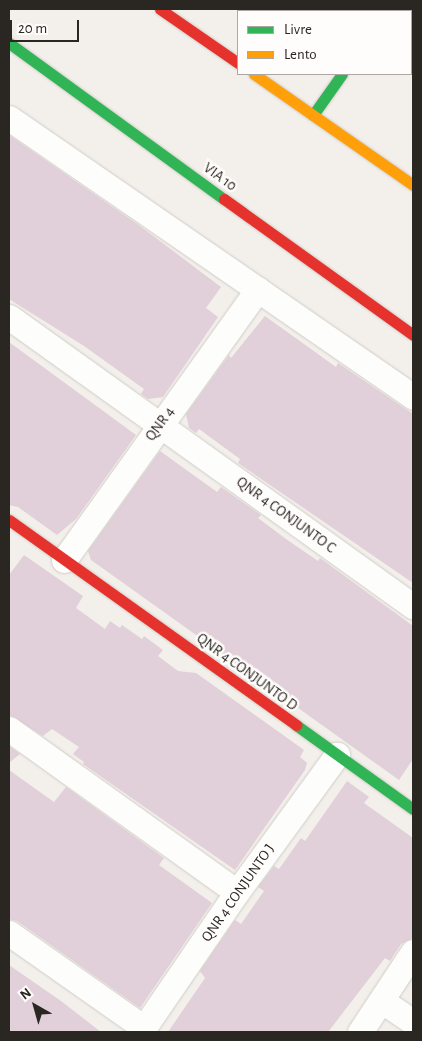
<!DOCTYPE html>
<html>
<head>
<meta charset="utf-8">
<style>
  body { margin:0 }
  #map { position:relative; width:422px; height:1041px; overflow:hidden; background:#f3efea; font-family:"Alegreya Sans",sans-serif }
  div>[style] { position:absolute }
  .building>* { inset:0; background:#e1d0d9 }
  .roads { filter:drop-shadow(0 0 1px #d0cdc9) drop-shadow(0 0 1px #d0cdc9) }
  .street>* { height:25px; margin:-12.5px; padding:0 12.5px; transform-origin:12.5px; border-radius:12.5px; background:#fdfdfc }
  .fast>* { height:11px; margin:-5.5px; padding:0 5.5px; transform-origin:5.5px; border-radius:5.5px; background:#30b455 }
  .slow>* { height:11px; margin:-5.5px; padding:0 5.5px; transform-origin:5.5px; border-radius:5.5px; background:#ff9f0a }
  .jam>* { height:11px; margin:-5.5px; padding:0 5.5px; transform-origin:5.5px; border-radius:5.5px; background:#e5322d }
  span { translate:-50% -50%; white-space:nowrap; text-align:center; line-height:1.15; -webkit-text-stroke:5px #fffdfb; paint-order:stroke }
  .street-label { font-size:15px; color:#2a2723 }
  .frame { position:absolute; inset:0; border:10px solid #2a2723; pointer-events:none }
  .legend { position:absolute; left:237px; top:10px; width:175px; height:65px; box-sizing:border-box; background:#fffdfb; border:1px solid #aaa7a5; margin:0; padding:6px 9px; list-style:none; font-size:15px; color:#2a2723 }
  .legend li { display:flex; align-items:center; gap:10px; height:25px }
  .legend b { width:25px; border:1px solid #aaa7a5 }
  .north { position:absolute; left:10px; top:981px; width:50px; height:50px; -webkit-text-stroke:4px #fffdfb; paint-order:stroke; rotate:322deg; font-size:14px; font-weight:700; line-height:20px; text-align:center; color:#2a2723 }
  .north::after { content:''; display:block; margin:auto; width:18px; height:22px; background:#2a2723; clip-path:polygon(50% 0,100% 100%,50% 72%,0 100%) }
  .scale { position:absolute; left:10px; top:20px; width:69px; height:22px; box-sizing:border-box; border:2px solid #2a2723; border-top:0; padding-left:6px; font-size:15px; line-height:18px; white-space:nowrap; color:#2a2723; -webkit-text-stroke:4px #fffdfb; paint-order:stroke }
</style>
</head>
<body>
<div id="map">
  <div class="building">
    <i style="clip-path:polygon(9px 135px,140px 226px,221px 287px,206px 308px,218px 317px,163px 397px,148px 399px,141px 394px,144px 389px,84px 346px,9px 299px)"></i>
    <i style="clip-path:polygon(265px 316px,336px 367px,338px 363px,413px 414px,413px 583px,238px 463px,240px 459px,199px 429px,196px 433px,189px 428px,186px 414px,229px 355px,231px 358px)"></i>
    <i style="clip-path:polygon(9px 342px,136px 435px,76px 519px,57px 535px,18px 507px,9px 505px)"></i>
    <i style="clip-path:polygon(160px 451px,217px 492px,221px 487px,261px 515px,258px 518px,286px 539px,318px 561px,320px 558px,413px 626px,413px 759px,399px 780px,91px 560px,88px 551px)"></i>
    <i style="clip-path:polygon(24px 555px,83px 596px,76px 608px,105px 629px,110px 621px,120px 628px,122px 625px,142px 639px,144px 636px,163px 650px,158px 656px,178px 671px,196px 673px,304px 750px,300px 757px,307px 763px,305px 770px,235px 870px,83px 764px,84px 762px,73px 754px,79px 747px,52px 729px,43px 736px,9px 715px,9px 575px)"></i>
    <i style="clip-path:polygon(9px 746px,20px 754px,9px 763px)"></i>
    <i style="clip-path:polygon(9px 770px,54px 802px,66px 787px,164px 858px,159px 865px,212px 903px,140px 1008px,17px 921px,9px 919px)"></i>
    <i style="clip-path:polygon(347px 781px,369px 797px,364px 803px,413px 838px,413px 938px,401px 944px,390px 961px,385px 958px,328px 1032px,168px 1032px,205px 978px,200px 971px,235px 920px,241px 924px,264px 891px,258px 887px,274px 866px,279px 869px,301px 838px,305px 841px)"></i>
    <i style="clip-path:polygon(9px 965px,61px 1001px,101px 1032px,9px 1032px)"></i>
  </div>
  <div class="roads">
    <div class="street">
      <i style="left:9px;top:118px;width:491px;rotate:34.6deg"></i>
      <i style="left:9px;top:317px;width:497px;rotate:35.6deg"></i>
      <i style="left:64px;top:560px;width:333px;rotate:-54.4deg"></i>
      <i style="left:9px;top:729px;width:280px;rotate:35.6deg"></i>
      <i style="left:9px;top:933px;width:165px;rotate:35.1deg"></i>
      <i style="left:382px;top:1001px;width:37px;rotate:34deg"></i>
      <i style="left:141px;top:1032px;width:170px;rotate:-55.6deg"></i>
      <i style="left:237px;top:892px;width:170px;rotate:-53.9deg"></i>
      <i style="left:360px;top:1032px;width:96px;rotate:-56.5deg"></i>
    </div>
    <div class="fast">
      <i style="left:9px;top:43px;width:266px;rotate:36deg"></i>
      <i style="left:313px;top:115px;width:50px;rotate:-54.7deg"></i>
      <i style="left:296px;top:725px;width:144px;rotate:35.7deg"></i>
    </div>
    <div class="slow">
      <i style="left:386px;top:11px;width:3px;rotate:-45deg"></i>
      <i style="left:254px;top:74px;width:194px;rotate:34.9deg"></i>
    </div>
    <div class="jam">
      <i style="left:160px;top:9px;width:95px;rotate:34.7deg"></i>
      <i style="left:224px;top:199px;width:233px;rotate:35.7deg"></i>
      <i style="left:9px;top:520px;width:353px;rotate:35.5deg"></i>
    </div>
  </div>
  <div class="street-label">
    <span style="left:220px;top:177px;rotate:36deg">VIA 10</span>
    <span style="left:160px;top:424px;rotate:-54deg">QNR 4</span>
    <span style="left:286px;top:515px;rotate:36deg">QNR 4 CONJUNTO C</span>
    <span style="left:247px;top:672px;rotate:36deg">QNR 4 CONJUNTO D</span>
    <span style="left:238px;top:893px;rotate:-55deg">QNR 4 CONJUNTO J</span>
  </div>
  <div class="frame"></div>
  <ul class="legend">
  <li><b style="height:6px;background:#30b455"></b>Livre</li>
  <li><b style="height:6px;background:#ff9f0a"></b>Lento</li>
  </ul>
  <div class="north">N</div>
  <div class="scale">20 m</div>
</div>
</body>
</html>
